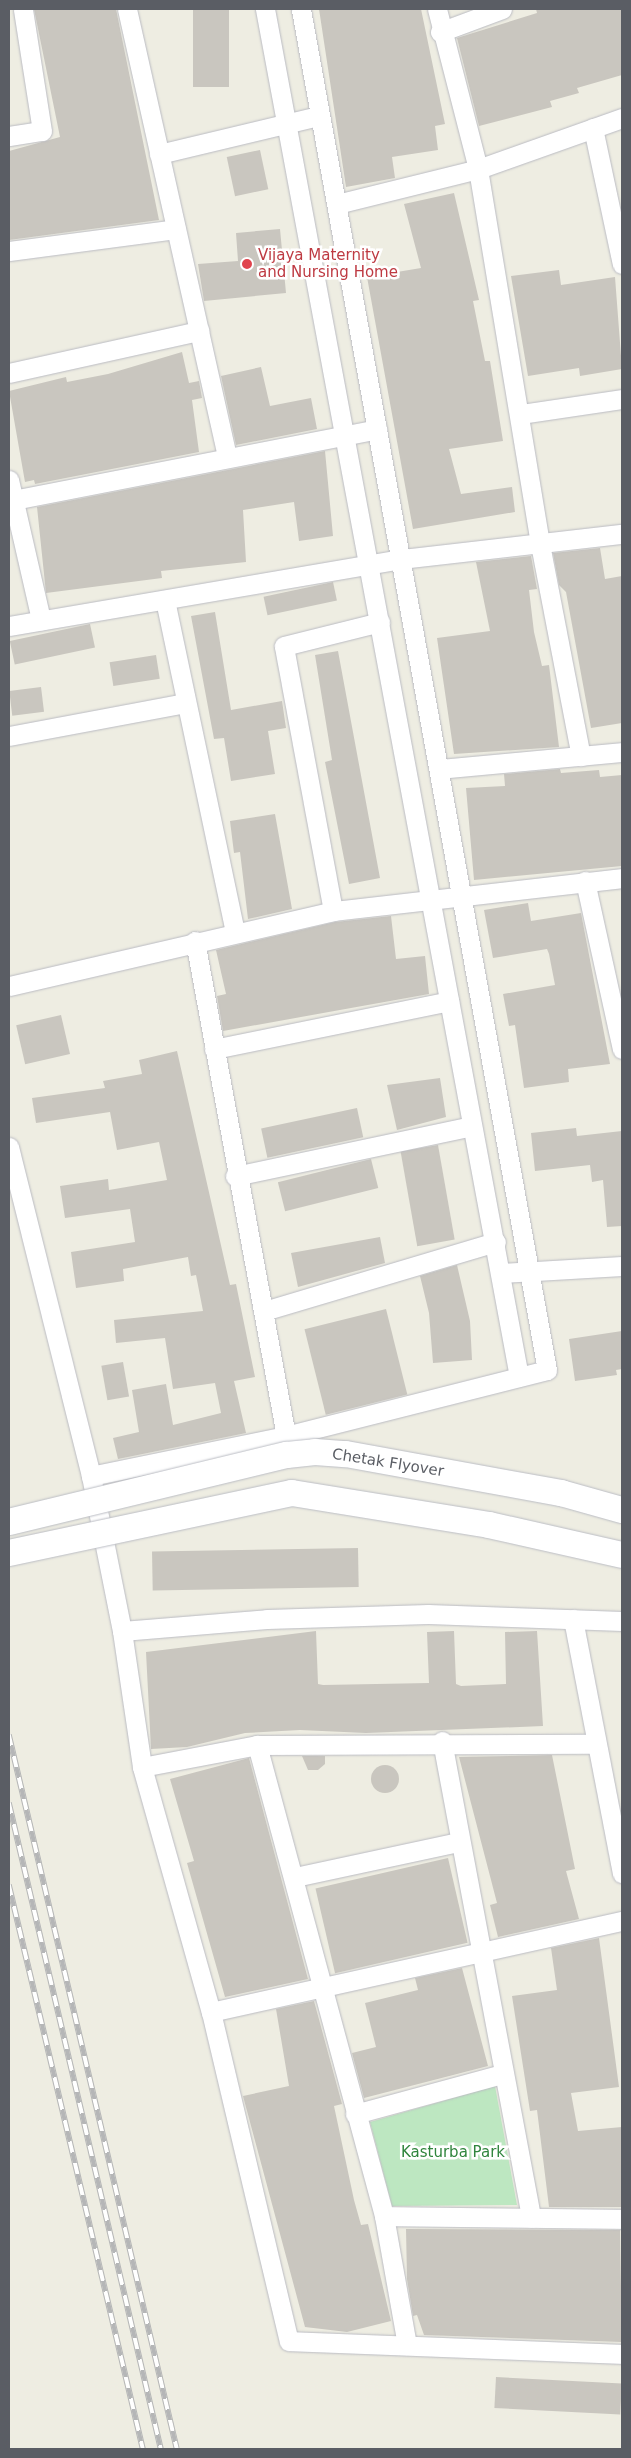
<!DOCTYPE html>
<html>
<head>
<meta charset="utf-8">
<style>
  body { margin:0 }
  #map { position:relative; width:631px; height:2458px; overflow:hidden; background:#eeede2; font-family:"DejaVu Sans",sans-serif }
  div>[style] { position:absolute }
  .green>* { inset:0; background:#bde7c1 }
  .building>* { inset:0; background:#c9c6bf; transform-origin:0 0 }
  .round { border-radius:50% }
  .roads { filter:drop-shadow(0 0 1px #babbc2) drop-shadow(0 0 1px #babbc2) }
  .street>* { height:19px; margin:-9.5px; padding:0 9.5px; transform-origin:9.5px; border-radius:9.5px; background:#fff }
  .rail>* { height:5.5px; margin-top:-2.75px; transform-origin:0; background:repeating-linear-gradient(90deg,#fff 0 11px,#b5b6b7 0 22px); box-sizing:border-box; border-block:1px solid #b5b6b7 }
  .bridges { filter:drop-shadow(0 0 1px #bbbdc4) drop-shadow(0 0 1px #bbbdc4) }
  .secondary-bridge>* { height:26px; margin:-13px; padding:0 13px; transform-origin:13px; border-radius:13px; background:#fff }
  .dots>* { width:14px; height:14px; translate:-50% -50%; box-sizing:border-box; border:2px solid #fff; border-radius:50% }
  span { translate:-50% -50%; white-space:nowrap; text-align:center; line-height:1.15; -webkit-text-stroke:5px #fff; paint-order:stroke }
  .health-label { font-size:15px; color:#be3a42 }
  .left { translate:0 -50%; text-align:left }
  .street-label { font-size:15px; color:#5a5d64 }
  .park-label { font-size:15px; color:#30853d }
  .frame { position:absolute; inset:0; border:10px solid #5a5d64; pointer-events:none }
</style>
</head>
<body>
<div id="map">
  <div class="green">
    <i style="clip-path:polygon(495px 2086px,517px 2205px,392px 2206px,370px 2122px)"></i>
  </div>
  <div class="building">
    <i style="clip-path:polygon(34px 9px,116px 9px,159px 220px,9px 240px,9px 151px,60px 137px)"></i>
    <i style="left:193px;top:9px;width:36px;height:78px"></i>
    <i style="clip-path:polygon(319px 9px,421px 9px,445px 124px,435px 126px,438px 150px,392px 157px,395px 178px,346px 187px)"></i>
    <i style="clip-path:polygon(536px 9px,622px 9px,622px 75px,577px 88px,579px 93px,550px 101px,552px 107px,479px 126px,457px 38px,537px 13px)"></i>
    <i style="left:260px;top:150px;width:40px;height:34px;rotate:78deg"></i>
    <i style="clip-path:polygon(454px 193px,479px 300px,473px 301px,485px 361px,490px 361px,503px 441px,449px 449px,461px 494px,512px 487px,515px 512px,413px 529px,367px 277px,421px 268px,404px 204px)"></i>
    <i style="clip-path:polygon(280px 229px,286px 293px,204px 301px,198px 264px,238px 261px,236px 233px)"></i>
    <i style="clip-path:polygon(559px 270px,561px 285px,615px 277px,622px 369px,580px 376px,579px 368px,528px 376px,511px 276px)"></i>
    <i style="clip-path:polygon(182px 352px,189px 383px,199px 381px,202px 398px,192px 400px,199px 452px,35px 484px,34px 480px,25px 482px,9px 391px,66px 377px,67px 382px,108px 374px)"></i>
    <i style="clip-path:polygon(261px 367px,270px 406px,311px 398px,317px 429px,236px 445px,221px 376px)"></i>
    <i style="clip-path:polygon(325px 451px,333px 536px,299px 541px,294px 502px,243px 510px,246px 562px,161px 571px,162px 578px,46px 593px,37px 507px)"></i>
    <i style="clip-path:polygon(600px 548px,605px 579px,622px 576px,622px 723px,591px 728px,566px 592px,559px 585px,553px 553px)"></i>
    <i style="clip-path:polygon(531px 556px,537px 589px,529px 590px,534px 632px,542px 666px,549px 665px,559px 747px,454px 754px,437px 638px,490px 631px,476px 562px)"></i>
    <i style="left:333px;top:582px;width:19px;height:71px;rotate:78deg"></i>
    <i style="clip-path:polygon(215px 612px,231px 710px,282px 701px,286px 728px,268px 731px,275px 774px,231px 781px,224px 738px,214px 739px,191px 616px)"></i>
    <i style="left:90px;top:624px;width:24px;height:82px;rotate:78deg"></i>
    <i style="clip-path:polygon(338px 651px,380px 878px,349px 884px,325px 762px,332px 760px,315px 655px)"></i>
    <i style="left:156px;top:655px;width:24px;height:47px;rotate:81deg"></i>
    <i style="left:41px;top:687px;width:25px;height:32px;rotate:83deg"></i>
    <i style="clip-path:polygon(560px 769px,561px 773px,599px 770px,600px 777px,622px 775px,622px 866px,474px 880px,466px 788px,505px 786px,504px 774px)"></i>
    <i style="clip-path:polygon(275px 814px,292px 909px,248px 919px,240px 852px,234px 853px,230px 821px)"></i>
    <i style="clip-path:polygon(528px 903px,531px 921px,581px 913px,610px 1064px,568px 1069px,569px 1082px,524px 1088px,515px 1025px,509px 1026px,503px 994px,555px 985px,549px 954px,547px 949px,493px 958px,484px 910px)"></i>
    <i style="clip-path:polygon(391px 916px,396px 959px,425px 956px,429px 994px,223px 1031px,217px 996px,226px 994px,216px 950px,335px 922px)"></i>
    <i style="left:61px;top:1015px;width:40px;height:46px;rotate:77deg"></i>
    <i style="clip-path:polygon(177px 1051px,230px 1285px,236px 1284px,255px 1377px,234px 1381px,246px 1433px,118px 1459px,113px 1438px,139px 1432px,132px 1390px,166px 1384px,173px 1425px,221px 1413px,215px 1383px,173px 1389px,165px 1338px,116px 1343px,114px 1320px,203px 1311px,196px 1275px,191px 1276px,188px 1257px,123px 1269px,124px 1281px,76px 1288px,71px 1252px,135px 1242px,130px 1209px,65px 1218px,60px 1186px,108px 1179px,109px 1190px,167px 1180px,159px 1142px,117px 1150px,110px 1112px,36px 1123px,32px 1098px,105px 1088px,103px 1081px,142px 1074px,139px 1060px)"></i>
    <i style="clip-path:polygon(440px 1078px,446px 1117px,397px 1130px,387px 1085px)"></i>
    <i style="left:357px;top:1108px;width:30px;height:98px;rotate:78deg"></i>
    <i style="clip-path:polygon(576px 1128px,577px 1136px,622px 1131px,622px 1226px,607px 1227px,603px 1180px,592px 1182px,590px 1165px,535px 1171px,531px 1133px)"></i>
    <i style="left:438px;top:1145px;width:96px;height:38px;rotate:80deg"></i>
    <i style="left:371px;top:1159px;width:30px;height:96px;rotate:76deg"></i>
    <i style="clip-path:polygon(380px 1237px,385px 1263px,298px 1287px,291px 1253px)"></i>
    <i style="clip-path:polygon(457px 1265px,470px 1321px,472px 1360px,433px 1363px,429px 1313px,420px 1276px)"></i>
    <i style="left:386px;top:1309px;width:88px;height:84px;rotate:76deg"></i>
    <i style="clip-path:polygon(622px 1331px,622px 1369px,616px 1370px,617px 1375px,575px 1381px,569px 1339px)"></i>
    <i style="left:123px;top:1362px;width:35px;height:22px;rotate:80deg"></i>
    <i style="left:358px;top:1548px;width:39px;height:206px;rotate:89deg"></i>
    <i style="clip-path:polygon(316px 1631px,318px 1684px,323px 1685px,429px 1683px,427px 1632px,454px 1631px,456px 1684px,461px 1686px,506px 1684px,505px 1632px,537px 1631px,543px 1726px,366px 1733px,300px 1730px,245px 1733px,187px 1747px,151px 1749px,146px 1652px)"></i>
    <i style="clip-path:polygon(552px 1755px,575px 1869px,566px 1871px,579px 1919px,498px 1937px,490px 1905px,497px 1903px,459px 1757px)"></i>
    <i style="clip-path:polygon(302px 1756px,325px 1756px,325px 1764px,318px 1770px,308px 1770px)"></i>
    <i style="clip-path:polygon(249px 1758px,308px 1979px,225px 1997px,187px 1863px,194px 1861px,170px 1779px)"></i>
    <i class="round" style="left:371px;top:1765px;width:28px;height:28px"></i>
    <i style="left:448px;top:1858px;width:87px;height:136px;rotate:77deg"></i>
    <i style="clip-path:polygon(599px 1938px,619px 2087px,571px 2093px,578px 2131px,622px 2127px,622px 2207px,549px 2207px,537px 2110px,530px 2111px,512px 1996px,557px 1990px,551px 1948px)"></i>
    <i style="clip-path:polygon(462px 1968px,488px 2066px,364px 2098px,352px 2053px,376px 2047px,365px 2003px,418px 1990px,415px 1978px)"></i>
    <i style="clip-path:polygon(314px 2001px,342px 2104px,334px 2106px,354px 2200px,361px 2225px,368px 2224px,391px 2321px,347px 2332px,305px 2327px,243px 2096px,289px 2086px,276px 2009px)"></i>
    <i style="clip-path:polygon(406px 2229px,620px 2230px,622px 2342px,424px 2335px,417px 2315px,413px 2316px,407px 2279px)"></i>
    <i style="left:496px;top:2377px;width:126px;height:31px;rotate:3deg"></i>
  </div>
  <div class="roads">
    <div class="street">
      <i style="left:127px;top:9px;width:459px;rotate:77.4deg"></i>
      <i style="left:265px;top:9px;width:1391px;rotate:79.48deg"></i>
      <i style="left:437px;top:9px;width:165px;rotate:75.6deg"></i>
      <i style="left:478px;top:169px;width:380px;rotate:80.6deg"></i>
      <i style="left:540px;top:544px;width:216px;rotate:79.1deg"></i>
      <i style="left:440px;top:32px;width:66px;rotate:-20.4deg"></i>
      <i style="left:593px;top:128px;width:139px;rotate:78deg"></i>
      <i style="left:9px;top:136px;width:33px;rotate:-9deg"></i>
      <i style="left:42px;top:131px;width:123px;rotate:-98.9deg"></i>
      <i style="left:159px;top:154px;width:164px;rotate:-13.4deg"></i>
      <i style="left:337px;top:204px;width:145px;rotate:-13.9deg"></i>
      <i style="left:478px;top:169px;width:153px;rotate:-19.5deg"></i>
      <i style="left:9px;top:251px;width:168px;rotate:-7.5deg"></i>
      <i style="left:9px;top:373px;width:195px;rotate:-12.5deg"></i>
      <i style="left:521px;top:414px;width:102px;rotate:-8.4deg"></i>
      <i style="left:9px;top:480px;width:144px;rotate:77.1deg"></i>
      <i style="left:13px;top:500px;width:371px;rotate:-11deg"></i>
      <i style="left:165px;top:600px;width:340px;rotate:78.1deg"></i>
      <i style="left:9px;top:626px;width:398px;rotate:-9.7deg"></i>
      <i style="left:401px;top:559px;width:222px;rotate:-6.5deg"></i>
      <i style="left:9px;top:736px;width:180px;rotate:-10.6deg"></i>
      <i style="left:439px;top:769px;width:184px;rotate:-5.3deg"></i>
      <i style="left:585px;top:881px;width:172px;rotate:77.6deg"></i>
      <i style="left:333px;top:911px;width:269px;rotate:-100.5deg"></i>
      <i style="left:284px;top:646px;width:99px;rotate:-14deg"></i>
      <i style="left:195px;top:941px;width:503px;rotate:79.58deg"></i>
      <i style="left:9px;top:986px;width:333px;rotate:-13deg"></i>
      <i style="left:333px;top:911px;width:291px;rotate:-6.5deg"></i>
      <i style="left:214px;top:1049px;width:240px;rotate:-11.5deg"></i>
      <i style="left:9px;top:1147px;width:339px;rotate:76deg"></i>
      <i style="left:91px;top:1476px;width:158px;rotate:78.7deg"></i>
      <i style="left:122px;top:1631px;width:137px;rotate:81.6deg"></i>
      <i style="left:142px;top:1767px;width:255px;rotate:74.3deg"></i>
      <i style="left:211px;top:2012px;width:338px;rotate:76.7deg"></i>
      <i style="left:289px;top:2341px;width:333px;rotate:2.2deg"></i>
      <i style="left:235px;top:1176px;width:242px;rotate:-11.9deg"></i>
      <i style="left:501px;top:1273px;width:121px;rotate:-3.3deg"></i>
      <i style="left:264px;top:1311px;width:242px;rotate:-16.6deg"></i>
      <i style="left:91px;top:1476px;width:199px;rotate:-11.6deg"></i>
      <i style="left:286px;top:1436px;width:269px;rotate:-14.2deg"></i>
      <i style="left:547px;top:1370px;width:1383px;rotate:-100.25deg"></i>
      <i style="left:573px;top:1619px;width:259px;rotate:79.1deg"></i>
      <i style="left:122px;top:1631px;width:145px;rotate:-4.7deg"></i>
      <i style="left:267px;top:1619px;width:161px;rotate:-1.8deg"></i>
      <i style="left:428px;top:1614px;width:194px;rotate:2.1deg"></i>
      <i style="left:442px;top:1741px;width:485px;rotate:79.4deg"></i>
      <i style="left:257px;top:1745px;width:488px;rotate:74.9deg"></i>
      <i style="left:384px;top:2216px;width:131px;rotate:79.9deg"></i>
      <i style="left:142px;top:1767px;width:117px;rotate:-10.8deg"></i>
      <i style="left:257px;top:1745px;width:337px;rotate:-0.2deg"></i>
      <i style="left:295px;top:1877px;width:167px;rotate:-12.1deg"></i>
      <i style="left:211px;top:2012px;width:421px;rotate:-12.5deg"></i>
      <i style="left:355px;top:2114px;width:152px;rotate:-15.2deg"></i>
      <i style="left:384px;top:2216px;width:238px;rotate:0.7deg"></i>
    </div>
  </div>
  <div class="rail">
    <i style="left:9px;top:1735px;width:733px;rotate:76.76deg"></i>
    <i style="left:9px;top:1803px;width:664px;rotate:76.76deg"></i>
    <i style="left:9px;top:1885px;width:580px;rotate:76.63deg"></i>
  </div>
  <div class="bridges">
    <div class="secondary-bridge">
      <i style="left:9px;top:1522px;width:286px;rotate:-13.6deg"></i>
      <i style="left:287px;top:1455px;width:28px;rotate:-6deg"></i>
      <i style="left:315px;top:1452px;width:31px;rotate:4deg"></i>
      <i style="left:346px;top:1454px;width:219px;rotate:10.3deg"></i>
      <i style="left:561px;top:1493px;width:63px;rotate:15.6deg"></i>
      <i style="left:9px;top:1553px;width:289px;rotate:-12deg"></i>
      <i style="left:292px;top:1493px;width:200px;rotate:9.2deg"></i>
      <i style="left:489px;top:1525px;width:136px;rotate:12.7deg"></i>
    </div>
  </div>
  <div class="dots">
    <i style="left:247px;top:264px;background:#e0444e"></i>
  </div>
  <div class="health-label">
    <span class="left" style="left:258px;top:264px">Vijaya Maternity<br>and Nursing Home</span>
  </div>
  <div class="street-label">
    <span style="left:388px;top:1463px;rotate:9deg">Chetak Flyover</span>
  </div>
  <div class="park-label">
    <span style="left:453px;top:2153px">Kasturba Park</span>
  </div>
  <div class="frame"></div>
</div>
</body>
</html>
